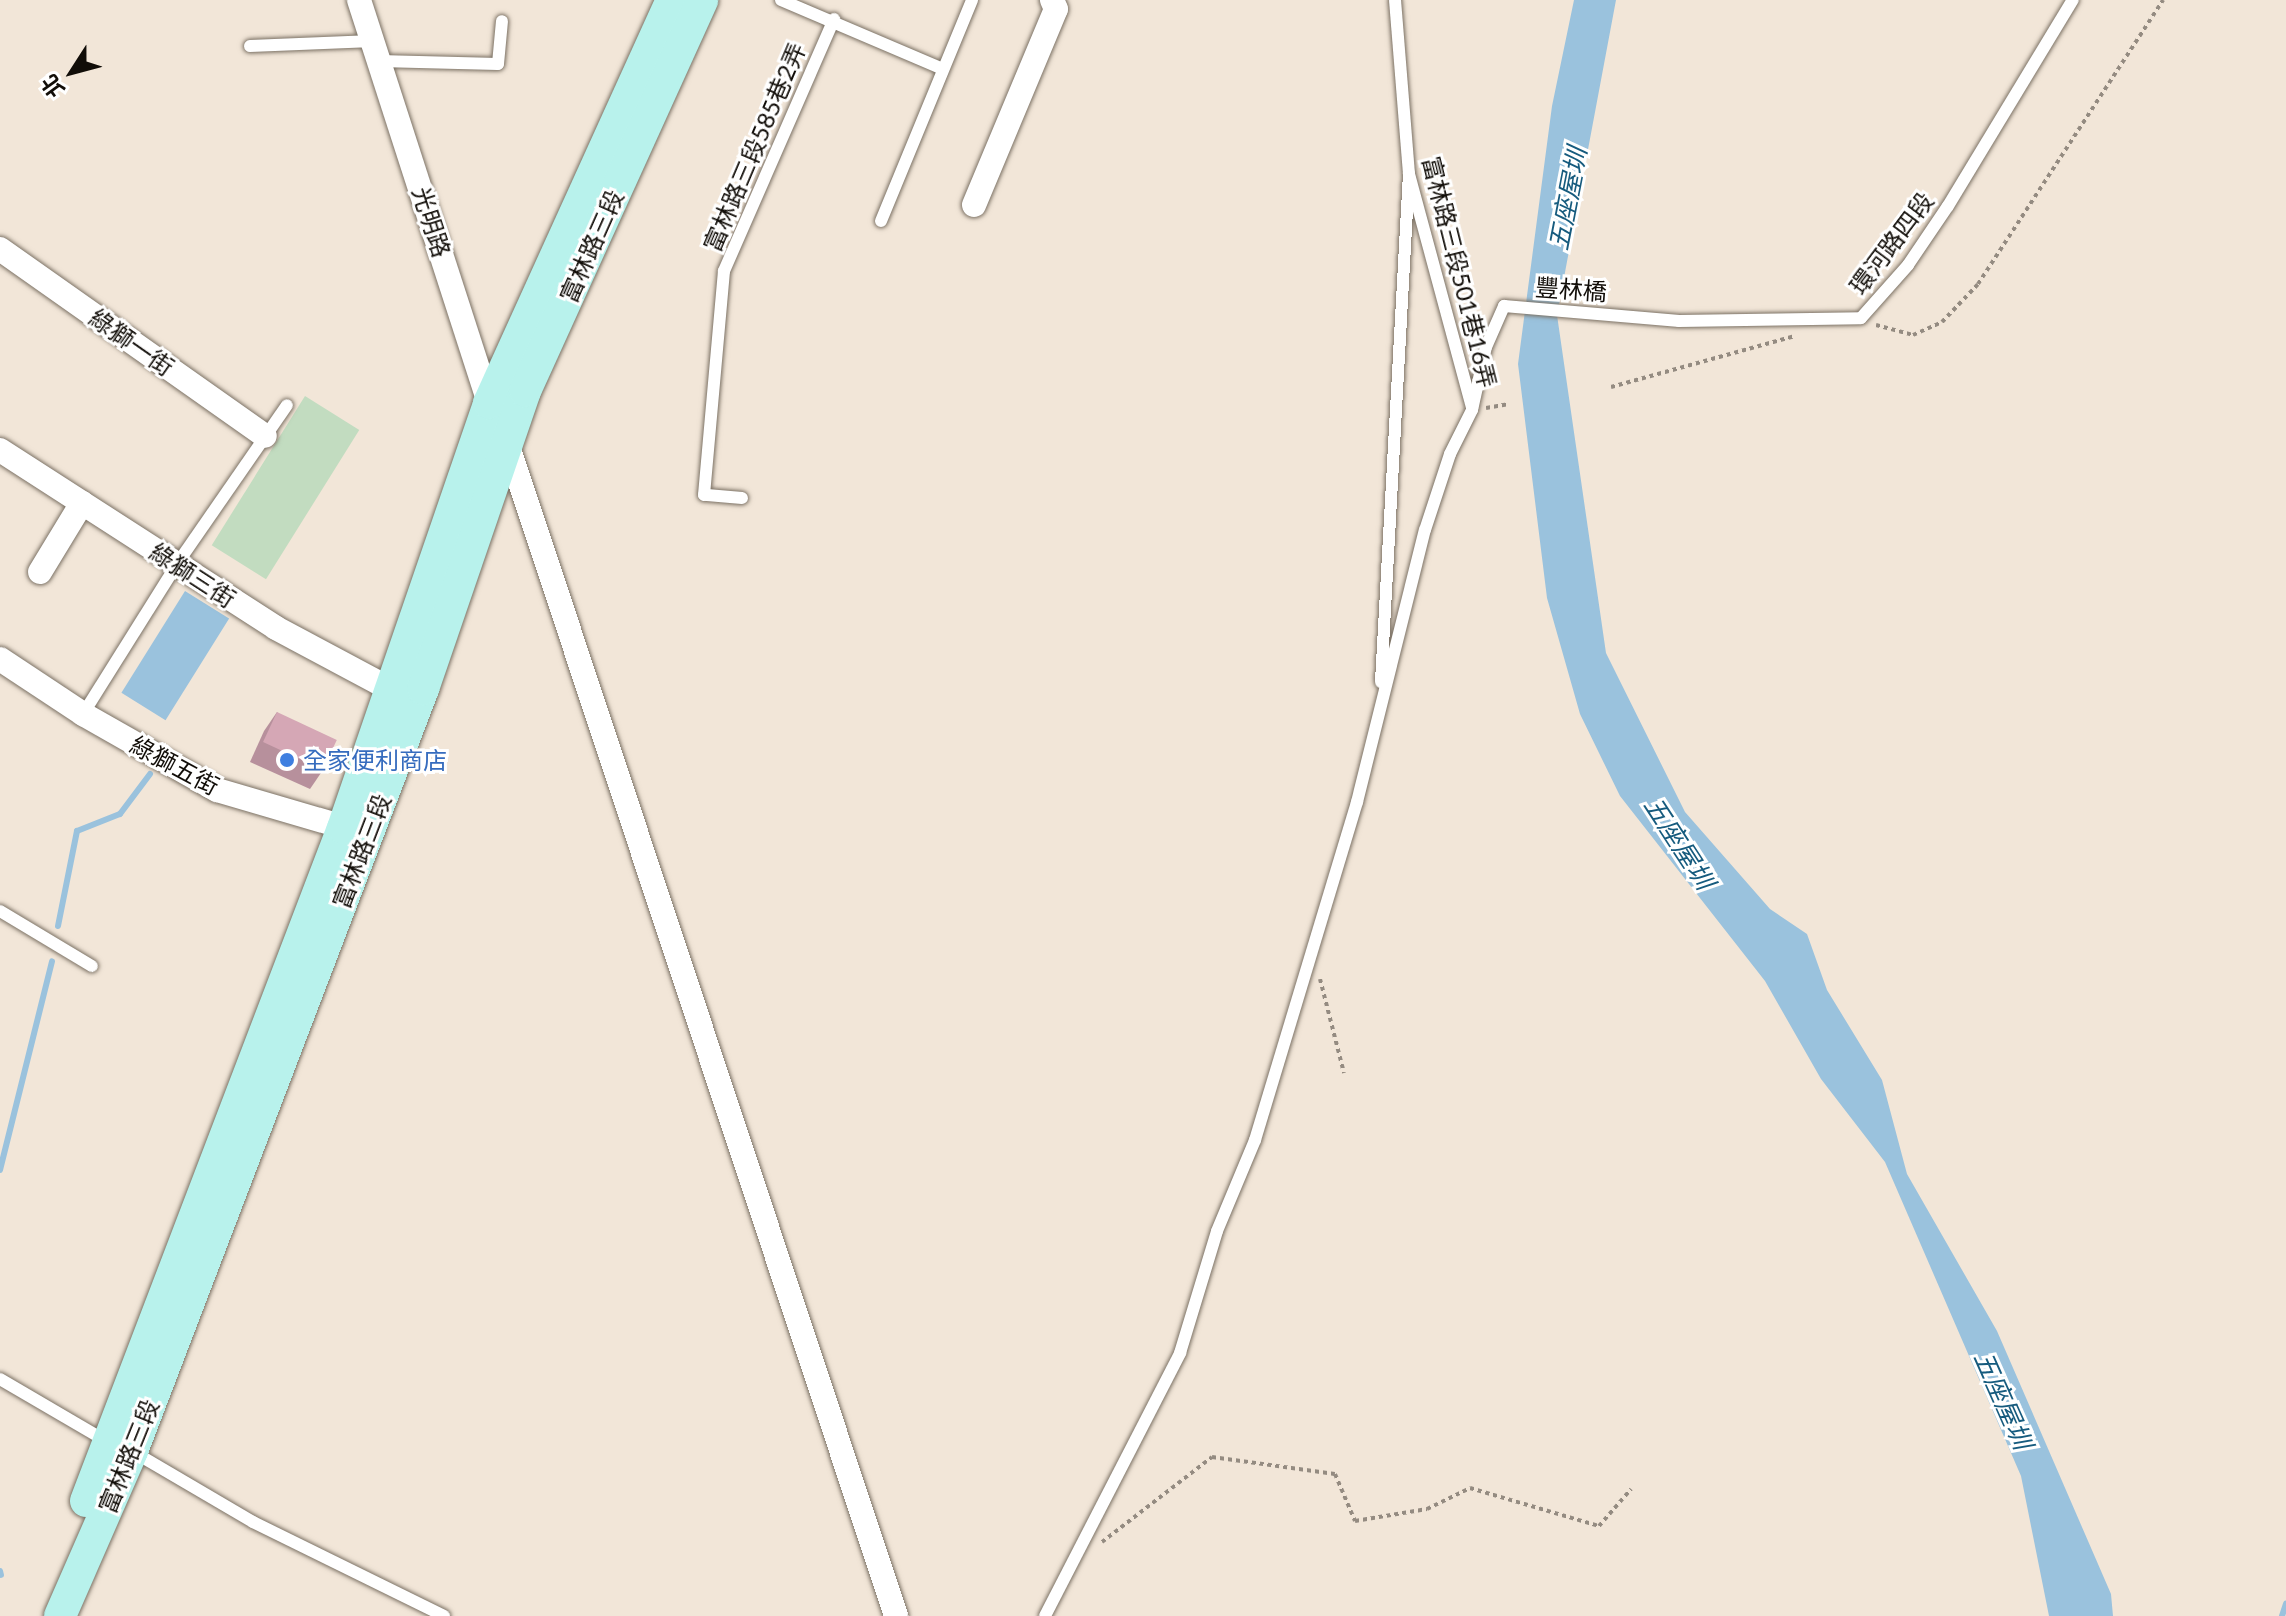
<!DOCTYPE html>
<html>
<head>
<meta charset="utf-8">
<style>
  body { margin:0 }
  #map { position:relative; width:2286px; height:1616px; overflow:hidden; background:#f2e6d8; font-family:Lato,"Noto Sans TC",sans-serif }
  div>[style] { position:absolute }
  .green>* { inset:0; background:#c2dcc0; transform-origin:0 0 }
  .water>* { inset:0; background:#9ac2dd; transform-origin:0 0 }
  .stream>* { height:6px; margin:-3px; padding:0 3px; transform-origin:3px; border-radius:3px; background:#9ac2dd }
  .path>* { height:4px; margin-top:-2px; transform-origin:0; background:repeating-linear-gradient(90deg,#948b81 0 4px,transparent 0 8px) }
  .roads { filter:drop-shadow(0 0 2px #7b7164) drop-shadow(0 0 2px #7b7164) }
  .lane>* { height:12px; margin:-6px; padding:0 6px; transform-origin:6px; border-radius:6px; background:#fff }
  .street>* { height:24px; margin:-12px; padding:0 12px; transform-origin:12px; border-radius:12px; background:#fff }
  .secondary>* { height:32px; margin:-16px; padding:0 16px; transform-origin:16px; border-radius:16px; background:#b8f2ec }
  .wall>* { inset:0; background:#b7909c }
  .building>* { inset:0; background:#d5a7b5; transform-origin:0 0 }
  .dots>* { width:22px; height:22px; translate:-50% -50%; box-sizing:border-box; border:4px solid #fff; border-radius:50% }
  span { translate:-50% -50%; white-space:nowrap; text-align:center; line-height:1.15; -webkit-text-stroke:6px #fff; paint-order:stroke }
  .street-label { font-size:24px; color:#110d08 }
  .shop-label { font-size:24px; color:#366cbe }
  .left { translate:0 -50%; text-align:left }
  .water-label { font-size:26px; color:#165b7e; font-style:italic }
  .north { position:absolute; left:32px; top:32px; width:80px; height:80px; -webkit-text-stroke:6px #fff; paint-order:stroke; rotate:234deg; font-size:22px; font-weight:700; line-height:32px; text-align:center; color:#110d08 }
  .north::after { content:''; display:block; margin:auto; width:28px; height:36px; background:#110d08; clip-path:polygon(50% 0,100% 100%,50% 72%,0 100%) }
</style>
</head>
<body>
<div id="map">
  <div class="green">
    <i style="left:305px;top:396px;width:64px;height:176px;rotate:32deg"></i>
  </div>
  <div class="water">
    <i style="clip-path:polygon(1574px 0,1616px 0,1557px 315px,1606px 653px,1685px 812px,1770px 909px,1807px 934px,1827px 990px,1882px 1080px,1907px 1174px,1997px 1331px,2111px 1594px,2113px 1616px,2049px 1616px,2021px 1476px,1885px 1162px,1821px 1079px,1765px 981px,1620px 796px,1580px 714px,1547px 598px,1518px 364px,1552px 106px)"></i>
    <i style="left:185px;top:591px;width:52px;height:120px;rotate:32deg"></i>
  </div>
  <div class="stream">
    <i style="left:58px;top:926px;width:97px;rotate:-78.7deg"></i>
    <i style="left:77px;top:831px;width:46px;rotate:-21.6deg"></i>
    <i style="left:120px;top:814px;width:50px;rotate:-53.1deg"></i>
    <i style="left:0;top:1170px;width:215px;rotate:-76deg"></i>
    <i style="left:0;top:1571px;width:4px;rotate:76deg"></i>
    <i style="left:2282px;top:1616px;width:13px;rotate:-72deg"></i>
  </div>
  <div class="path">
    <i style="left:1876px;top:325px;width:38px;rotate:15deg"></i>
    <i style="left:1913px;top:335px;width:32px;rotate:-24deg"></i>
    <i style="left:1942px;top:322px;width:52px;rotate:-46.5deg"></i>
    <i style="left:1978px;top:284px;width:339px;rotate:-56.9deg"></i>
    <i style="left:1611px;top:387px;width:191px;rotate:-15.5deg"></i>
    <i style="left:1486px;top:408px;width:22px;rotate:-10deg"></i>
    <i style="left:1320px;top:979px;width:97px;rotate:75.7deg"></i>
    <i style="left:1102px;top:1542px;width:139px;rotate:-37.7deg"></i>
    <i style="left:1212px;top:1457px;width:124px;rotate:7.9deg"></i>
    <i style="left:1335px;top:1474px;width:51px;rotate:66.9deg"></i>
    <i style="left:1355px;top:1521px;width:73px;rotate:-9.5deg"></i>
    <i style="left:1427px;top:1509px;width:48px;rotate:-26deg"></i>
    <i style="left:1470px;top:1488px;width:134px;rotate:16.4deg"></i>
    <i style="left:1599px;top:1526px;width:49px;rotate:-49.1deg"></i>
  </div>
  <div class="roads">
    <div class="lane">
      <i style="left:781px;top:0;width:176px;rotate:23.1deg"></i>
      <i style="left:1395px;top:0;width:175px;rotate:85.4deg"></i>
      <i style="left:1409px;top:174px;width:242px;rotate:74.9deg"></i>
      <i style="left:250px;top:46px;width:123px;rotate:-2.3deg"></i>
      <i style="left:379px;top:61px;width:119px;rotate:1.4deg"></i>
      <i style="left:498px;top:64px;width:43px;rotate:-84.7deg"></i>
      <i style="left:881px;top:221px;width:239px;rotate:-67.6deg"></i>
      <i style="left:742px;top:498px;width:38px;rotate:-175deg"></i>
      <i style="left:704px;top:495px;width:225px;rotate:-84.9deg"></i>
      <i style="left:724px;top:271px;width:275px;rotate:-66.4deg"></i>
      <i style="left:1381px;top:682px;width:509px;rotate:-86.85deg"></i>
      <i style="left:83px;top:714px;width:177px;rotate:-57.9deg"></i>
      <i style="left:177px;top:564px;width:193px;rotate:-55.3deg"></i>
      <i style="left:0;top:911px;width:107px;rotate:30.9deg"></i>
      <i style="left:0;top:1379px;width:125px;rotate:30.3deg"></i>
      <i style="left:132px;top:1451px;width:140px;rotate:30.4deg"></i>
      <i style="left:253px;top:1522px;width:213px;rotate:26.2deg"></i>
      <i style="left:1045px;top:1616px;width:296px;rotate:-62.8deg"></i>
      <i style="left:1180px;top:1353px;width:127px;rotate:-73.1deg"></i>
      <i style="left:1217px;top:1231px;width:99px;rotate:-67.3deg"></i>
      <i style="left:1255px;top:1140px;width:353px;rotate:-73.2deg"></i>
      <i style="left:1357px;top:802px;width:280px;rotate:-76deg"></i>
      <i style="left:1425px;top:530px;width:80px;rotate:-71.8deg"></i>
      <i style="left:1450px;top:454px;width:49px;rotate:-63.4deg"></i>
      <i style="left:1472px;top:410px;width:65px;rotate:-77.5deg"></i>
      <i style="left:1486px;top:347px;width:45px;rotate:-66.3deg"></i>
      <i style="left:1504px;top:306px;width:176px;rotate:4.9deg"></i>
      <i style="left:1679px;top:321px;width:182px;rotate:-0.9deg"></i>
      <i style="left:1861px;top:318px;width:71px;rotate:-48.4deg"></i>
      <i style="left:1908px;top:265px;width:71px;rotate:-55.9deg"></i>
      <i style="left:1948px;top:206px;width:241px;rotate:-58.8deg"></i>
    </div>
    <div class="street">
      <i style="left:359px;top:0;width:423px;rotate:72.1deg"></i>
      <i style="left:489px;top:403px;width:44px;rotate:65.8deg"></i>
      <i style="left:507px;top:443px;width:1236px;rotate:71.65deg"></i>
      <i style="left:974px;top:205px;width:212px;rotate:-67.3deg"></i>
      <i style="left:1056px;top:9px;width:10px;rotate:-114deg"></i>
      <i style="left:0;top:249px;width:324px;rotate:35.2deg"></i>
      <i style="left:0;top:450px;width:328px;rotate:32.8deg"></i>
      <i style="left:276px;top:628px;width:132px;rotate:28.1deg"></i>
      <i style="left:40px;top:572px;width:81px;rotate:-58.7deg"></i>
      <i style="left:0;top:659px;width:100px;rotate:33.5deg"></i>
      <i style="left:83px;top:714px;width:154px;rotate:29.6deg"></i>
      <i style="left:217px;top:790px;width:146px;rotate:16.3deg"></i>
    </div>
    <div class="secondary">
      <i style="left:86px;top:1501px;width:720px;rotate:-69.1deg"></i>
      <i style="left:343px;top:828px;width:449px;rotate:-71deg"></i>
      <i style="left:489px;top:403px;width:443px;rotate:-65.6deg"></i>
      <i style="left:60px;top:1616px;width:180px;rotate:-66.4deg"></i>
      <i style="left:132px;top:1451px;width:816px;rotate:-69.1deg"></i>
      <i style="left:423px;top:689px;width:315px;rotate:-71.1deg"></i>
      <i style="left:525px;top:391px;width:429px;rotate:-65.6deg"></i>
    </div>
  </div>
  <div class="wall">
    <i style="clip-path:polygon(277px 712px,323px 770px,310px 789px,250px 762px,264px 731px)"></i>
  </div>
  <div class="building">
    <i style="left:277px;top:712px;width:66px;height:33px;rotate:25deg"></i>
  </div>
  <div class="dots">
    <i style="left:287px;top:760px;background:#3f7fe0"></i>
  </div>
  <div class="street-label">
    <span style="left:754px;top:147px;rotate:-67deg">富林路三段585巷2弄</span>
    <span style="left:432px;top:222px;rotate:72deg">光明路</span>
    <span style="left:1891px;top:243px;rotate:-53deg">環河路四段</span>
    <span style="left:591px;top:246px;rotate:-66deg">富林路三段</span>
    <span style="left:1460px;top:272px;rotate:76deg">富林路三段501巷16弄</span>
    <span style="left:1571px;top:289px;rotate:4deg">豐林橋</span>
    <span style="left:132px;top:342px;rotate:35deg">綠獅一街</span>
    <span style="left:193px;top:575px;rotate:33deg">綠獅三街</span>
    <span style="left:175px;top:765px;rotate:28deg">綠獅五街</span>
    <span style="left:361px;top:851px;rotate:-69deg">富林路三段</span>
    <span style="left:128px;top:1456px;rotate:-68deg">富林路三段</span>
  </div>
  <div class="shop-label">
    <span class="left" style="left:303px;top:760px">全家便利商店</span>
  </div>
  <div class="water-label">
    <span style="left:1568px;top:199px;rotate:-79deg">五座屋圳</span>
    <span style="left:1679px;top:843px;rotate:57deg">五座屋圳</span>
    <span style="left:2003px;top:1400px;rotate:66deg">五座屋圳</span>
  </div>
  <div class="north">北</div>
</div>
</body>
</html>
